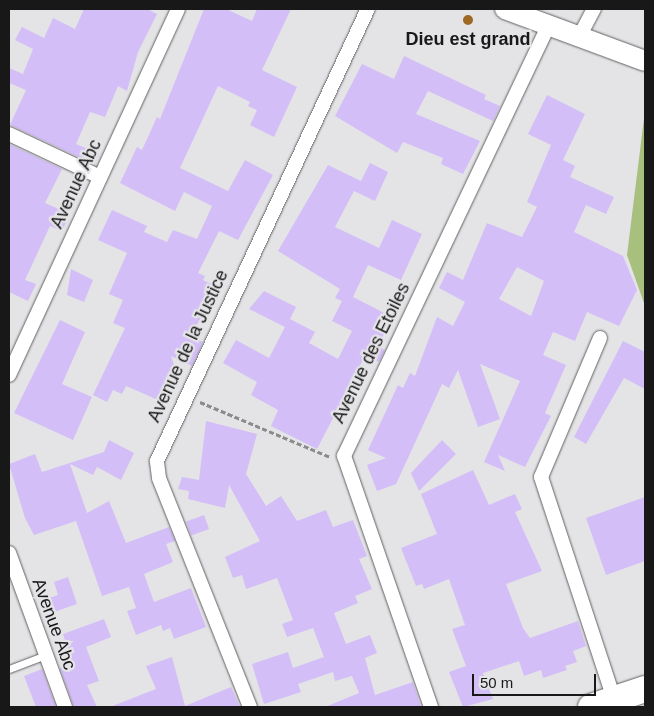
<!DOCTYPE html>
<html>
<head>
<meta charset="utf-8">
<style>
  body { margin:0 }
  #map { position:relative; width:654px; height:716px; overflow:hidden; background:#e4e4e7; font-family:Arial,sans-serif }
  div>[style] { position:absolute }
  .green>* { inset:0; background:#a8c07e }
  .building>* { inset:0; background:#d3bef7; transform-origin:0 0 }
  .path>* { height:3px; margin-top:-1.5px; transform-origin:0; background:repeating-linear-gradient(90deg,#8b8b8d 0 5px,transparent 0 7.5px) }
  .roads { filter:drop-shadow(0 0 1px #616163) drop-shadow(0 0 1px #616163) }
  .lane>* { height:7px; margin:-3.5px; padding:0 3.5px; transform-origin:3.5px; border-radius:3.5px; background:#fff }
  .street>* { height:14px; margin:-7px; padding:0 7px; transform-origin:7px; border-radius:7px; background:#fff }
  .secondary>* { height:20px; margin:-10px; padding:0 10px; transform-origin:10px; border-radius:10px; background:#fff }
  .highway>* { height:26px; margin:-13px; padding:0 13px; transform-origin:13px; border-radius:13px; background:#fff }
  .dots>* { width:14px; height:14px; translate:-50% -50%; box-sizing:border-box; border:2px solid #e4e4e7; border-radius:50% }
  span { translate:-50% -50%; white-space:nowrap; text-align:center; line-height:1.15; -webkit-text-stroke:4.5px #e4e4e7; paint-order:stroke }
  .poi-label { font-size:18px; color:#181819; font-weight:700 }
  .street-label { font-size:18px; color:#181819 }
  .frame { position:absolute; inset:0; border:10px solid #181819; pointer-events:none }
  .scale { position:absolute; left:472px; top:674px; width:124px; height:22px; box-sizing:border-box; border:2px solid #181819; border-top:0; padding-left:6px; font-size:15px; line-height:18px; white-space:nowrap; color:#181819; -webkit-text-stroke:4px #e4e4e7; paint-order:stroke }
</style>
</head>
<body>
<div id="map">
  <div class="green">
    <i style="clip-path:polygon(645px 110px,645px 306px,627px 255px)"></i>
  </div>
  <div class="building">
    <i style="clip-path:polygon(84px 9px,147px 9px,157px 14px,138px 52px,127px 91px,118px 86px,105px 117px,90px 112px,76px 144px,99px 154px,94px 164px,10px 125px,26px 90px,9px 83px,9px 68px,23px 74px,33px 49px,15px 40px,22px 27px,44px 38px,53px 18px,75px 29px)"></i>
    <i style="clip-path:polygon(204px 9px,226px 9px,252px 21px,257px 9px,291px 9px,262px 70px,297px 87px,274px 137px,250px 125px,257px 110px,248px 106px,250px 102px,218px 86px,180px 168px,228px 191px,245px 160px,273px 175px,238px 240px,219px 231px,198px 273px,205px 276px,203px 280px,219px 288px,190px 336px,203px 342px,192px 366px,171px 356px,179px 379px,165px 403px,126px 386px,122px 394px,113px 390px,107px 402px,93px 395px,125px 328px,113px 323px,123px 300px,109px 294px,127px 253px,98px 240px,112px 210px,147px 226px,144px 232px,167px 242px,173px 230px,197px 239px,212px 206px,184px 192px,175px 211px,120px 183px,137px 147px,142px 150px,157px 117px,160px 119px)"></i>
    <i style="clip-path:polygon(404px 56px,486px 95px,484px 99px,500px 106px,493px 121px,428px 91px,416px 114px,480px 141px,463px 174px,441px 164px,443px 158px,403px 142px,397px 153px,335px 116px,362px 64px,394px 79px)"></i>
    <i style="clip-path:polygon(evenodd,547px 95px,585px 114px,563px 160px,575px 166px,570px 177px,614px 197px,606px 214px,586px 205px,574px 232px,623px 256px,637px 290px,619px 326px,587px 312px,575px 341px,553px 332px,543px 355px,566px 365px,545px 413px,551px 416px,525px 467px,498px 455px,505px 471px,484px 462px,520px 381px,480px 364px,500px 419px,478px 427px,458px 370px,449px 388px,442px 384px,396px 484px,377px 491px,367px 465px,386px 458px,368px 450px,398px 385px,403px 388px,410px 373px,415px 376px,437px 317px,453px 326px,465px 302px,439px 288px,447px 272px,463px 280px,487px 223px,522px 237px,537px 207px,527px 202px,551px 145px,528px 134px,547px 95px,517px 267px,544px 281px,531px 316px,499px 299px,517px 267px)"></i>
    <i style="clip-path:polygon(9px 144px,62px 169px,45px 203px,70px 214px,62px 231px,50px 226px,25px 280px,36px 284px,28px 301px,9px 292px)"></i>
    <i style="clip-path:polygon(370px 163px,388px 172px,375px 201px,354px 191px,335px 227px,379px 248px,392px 220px,422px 234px,401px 280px,368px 265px,353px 297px,392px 317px,378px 347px,385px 350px,379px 362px,365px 356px,317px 449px,271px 426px,278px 410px,251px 395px,257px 382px,223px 363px,236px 340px,269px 358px,285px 327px,249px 309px,264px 291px,296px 307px,290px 319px,315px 332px,309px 343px,338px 359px,352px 331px,332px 321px,342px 301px,335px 298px,340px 289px,278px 251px,328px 165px,361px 181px)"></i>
    <i style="clip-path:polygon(71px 269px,93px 280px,84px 302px,67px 295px)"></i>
    <i style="clip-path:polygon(60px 320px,85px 332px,62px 384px,92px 397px,73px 440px,14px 413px)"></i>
    <i style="clip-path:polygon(623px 341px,645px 352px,645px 389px,624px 378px,586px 444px,574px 437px)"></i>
    <i style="clip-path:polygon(206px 421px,257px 434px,246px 474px,266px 506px,281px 496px,297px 521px,326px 510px,333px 527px,353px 520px,367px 556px,359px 559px,372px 589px,355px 596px,358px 603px,334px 613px,346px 644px,370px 635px,377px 653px,365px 658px,375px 695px,413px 682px,421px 707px,325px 707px,359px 693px,352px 676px,335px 681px,333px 672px,298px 684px,301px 692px,264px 704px,252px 664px,288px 652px,293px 668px,324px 657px,313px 628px,287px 637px,282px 624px,293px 620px,277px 578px,246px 589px,242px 575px,233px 578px,225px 557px,260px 541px,229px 485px,225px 508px,188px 499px,189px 491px,178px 489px,182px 477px,199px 480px)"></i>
    <i style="clip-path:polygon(109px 440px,134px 453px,121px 480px,97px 467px,93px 475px,70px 464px,87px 513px,109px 501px,126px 543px,169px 527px,175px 541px,166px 544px,173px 562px,144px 574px,154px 602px,191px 588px,206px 627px,174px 639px,170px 628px,163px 631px,161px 625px,136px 635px,127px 611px,136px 608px,129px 587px,102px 596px,76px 521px,34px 535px,25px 518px,9px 464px,35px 454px,42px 472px,104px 452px)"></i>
    <i style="clip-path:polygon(442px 440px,456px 454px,419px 491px,411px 473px)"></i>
    <i style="clip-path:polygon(473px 470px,489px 505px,515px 494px,522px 509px,515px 512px,542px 571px,506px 584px,523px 628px,530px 638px,578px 621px,586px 646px,573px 651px,577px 662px,565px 666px,567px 670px,543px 678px,541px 670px,524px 676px,519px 661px,483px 673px,493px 699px,463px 707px,449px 672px,466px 666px,452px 629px,465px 625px,449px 579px,424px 589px,422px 584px,416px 586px,401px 548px,437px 534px,421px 494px)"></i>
    <i style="clip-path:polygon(645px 497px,645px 561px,606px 575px,586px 518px)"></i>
    <i style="left:204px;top:515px;width:15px;height:19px;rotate:70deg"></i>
    <i style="clip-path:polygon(68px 577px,77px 604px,51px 613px,46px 599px,58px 595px,54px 582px)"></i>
    <i style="clip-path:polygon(104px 619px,111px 637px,86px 647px,99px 681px,87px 685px,97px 707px,74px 707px,60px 668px,72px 663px,63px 634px)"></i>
    <i style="clip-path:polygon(172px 657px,185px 706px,231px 687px,240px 707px,110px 707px,156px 689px,146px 666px)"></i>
    <i style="clip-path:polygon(42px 669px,56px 707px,36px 707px,24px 676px)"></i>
  </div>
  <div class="path">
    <i style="left:200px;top:402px;width:141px;rotate:22.9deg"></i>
  </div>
  <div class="roads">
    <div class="lane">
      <i style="left:9px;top:669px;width:40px;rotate:-21deg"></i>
    </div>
    <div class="street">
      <i style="left:579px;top:37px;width:32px;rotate:-62deg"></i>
      <i style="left:9px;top:134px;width:101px;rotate:25.3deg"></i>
      <i style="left:600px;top:338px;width:151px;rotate:113deg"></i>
      <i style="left:541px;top:477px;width:234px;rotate:71.8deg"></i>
      <i style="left:9px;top:375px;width:403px;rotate:-65.2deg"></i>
      <i style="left:9px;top:553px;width:164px;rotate:70deg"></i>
      <i style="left:250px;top:707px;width:246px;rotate:-111.7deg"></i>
      <i style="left:159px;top:478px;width:17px;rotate:-97deg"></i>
      <i style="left:157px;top:461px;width:499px;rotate:-65deg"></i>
      <i style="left:431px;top:707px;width:266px;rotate:-109.1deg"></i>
      <i style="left:344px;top:456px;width:476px;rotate:-64.6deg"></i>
    </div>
    <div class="secondary">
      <i style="left:505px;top:9px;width:149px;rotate:20.4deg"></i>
    </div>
    <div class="highway">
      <i style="left:591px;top:707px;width:57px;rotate:-18.4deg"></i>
    </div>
  </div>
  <div class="dots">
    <i style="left:468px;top:20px;background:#9f6823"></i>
  </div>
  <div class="poi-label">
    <span style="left:468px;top:39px">Dieu est grand</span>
  </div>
  <div class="street-label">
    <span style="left:76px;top:184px;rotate:-65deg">Avenue Abc</span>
    <span style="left:188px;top:346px;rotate:-65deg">Avenue de la Justice</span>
    <span style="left:371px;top:353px;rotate:-64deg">Avenue des Etoiles</span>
    <span style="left:54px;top:624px;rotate:70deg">Avenue Abc</span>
  </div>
  <div class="frame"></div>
  <div class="scale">50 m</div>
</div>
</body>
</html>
